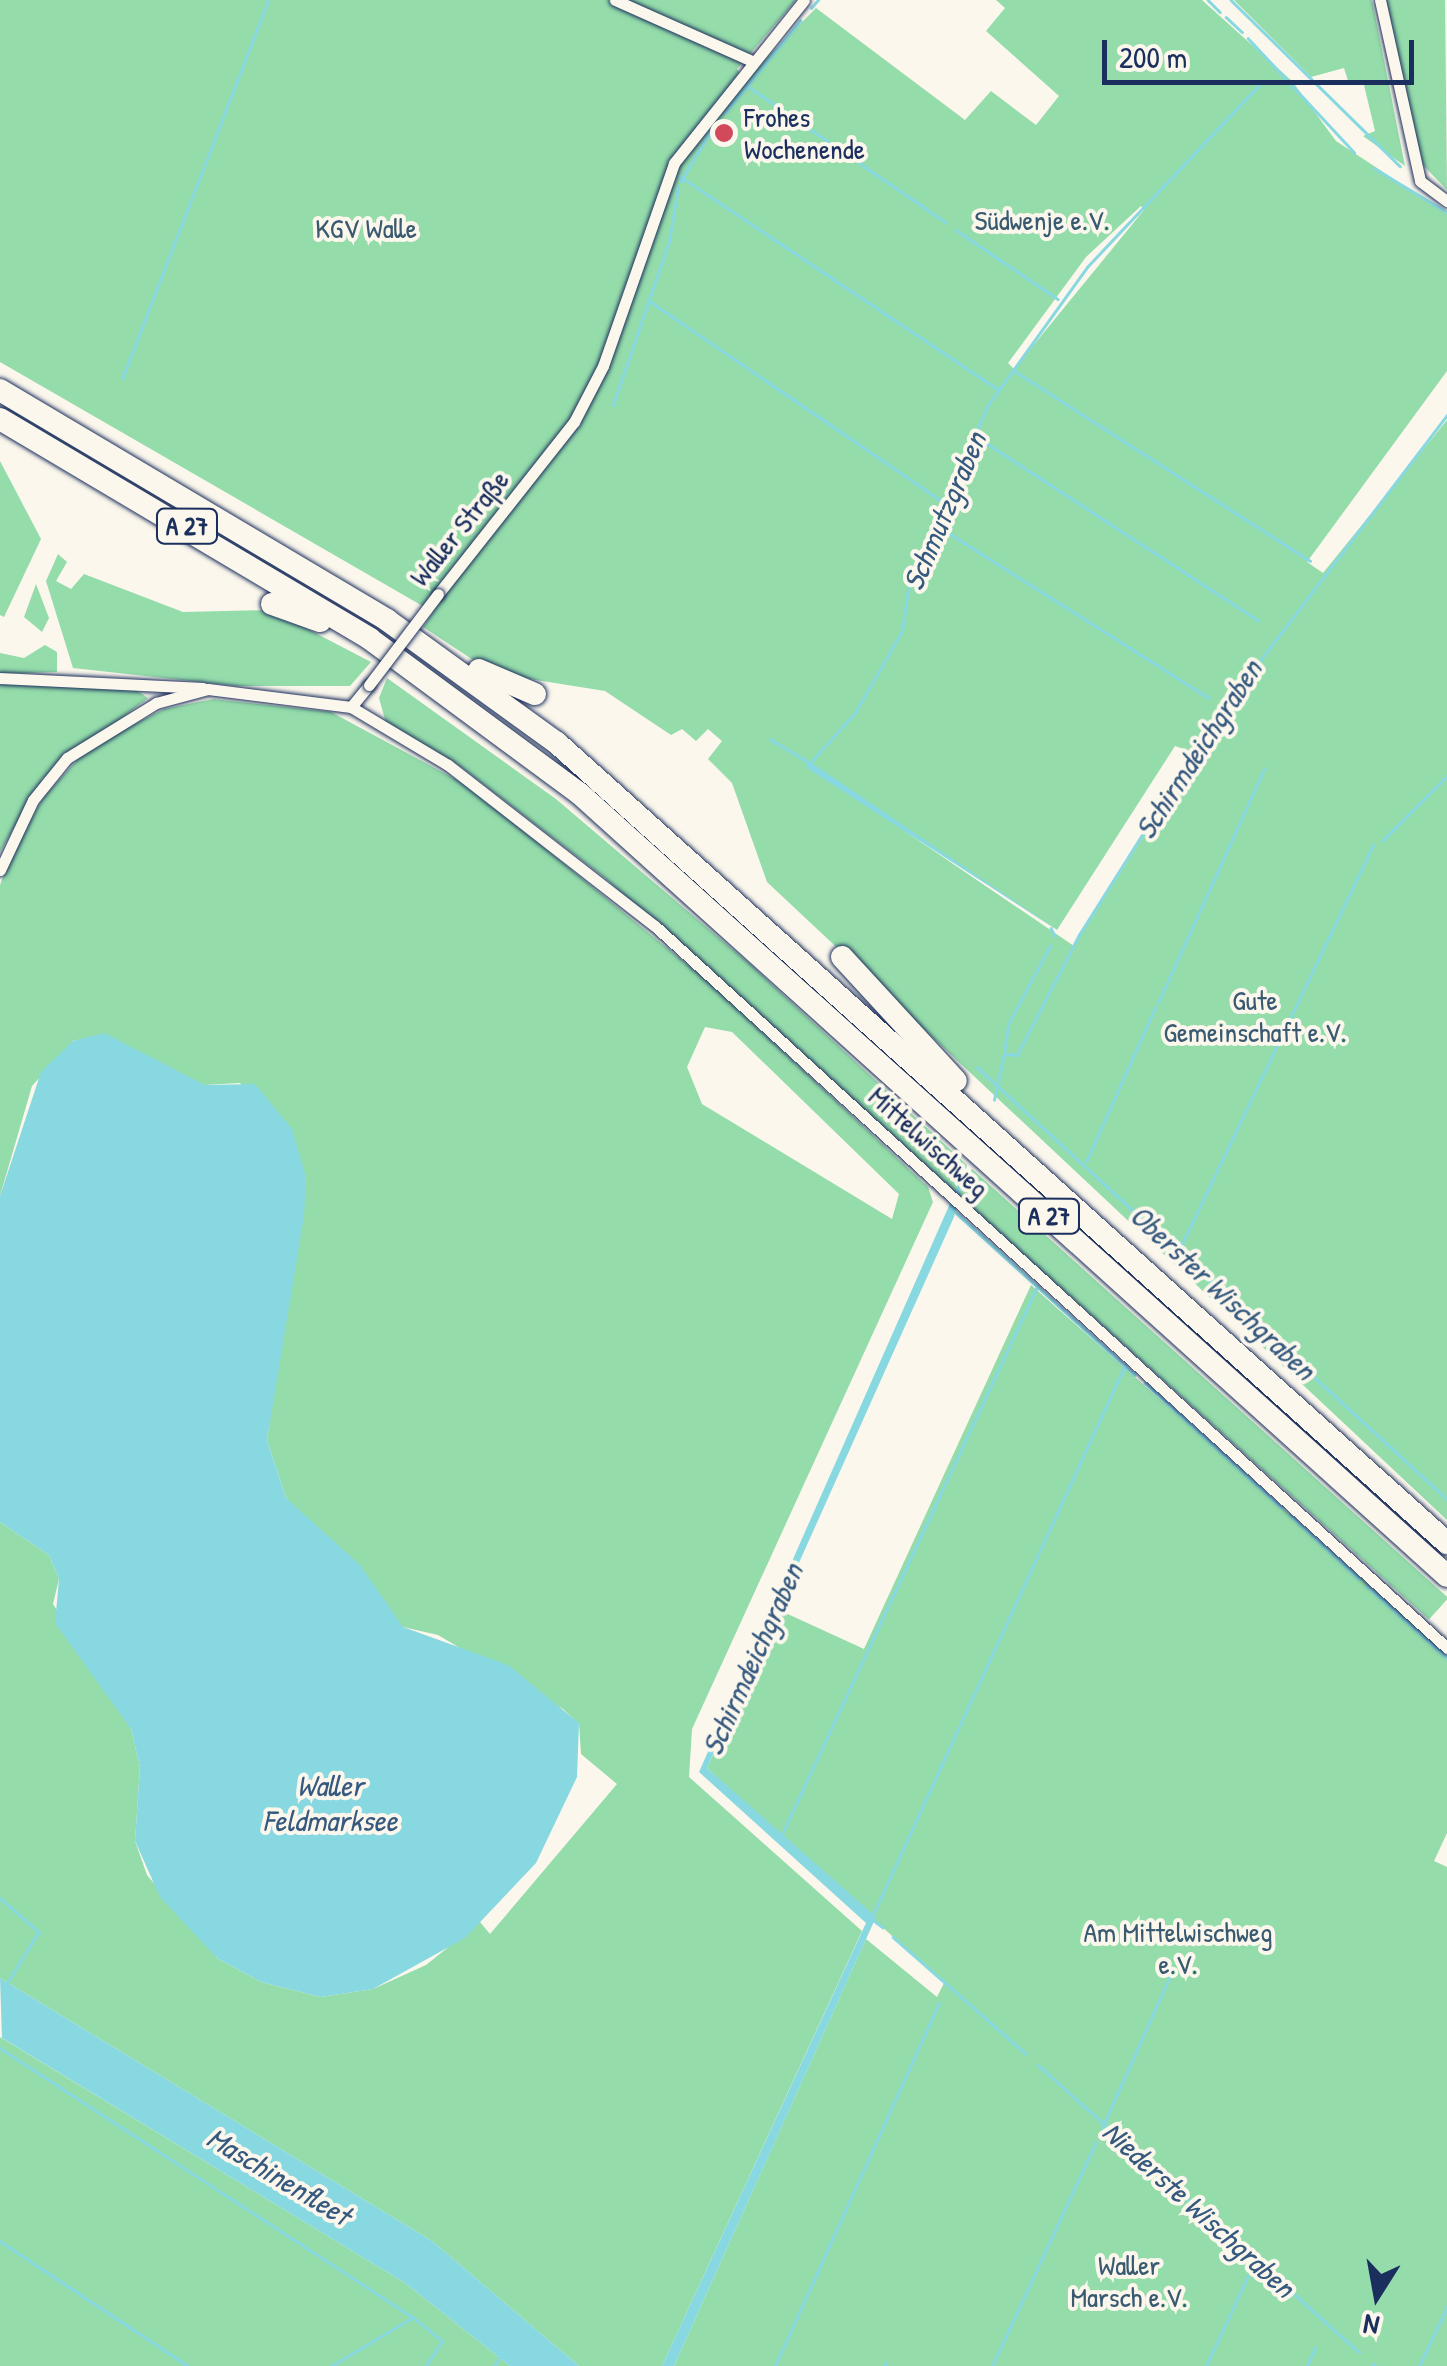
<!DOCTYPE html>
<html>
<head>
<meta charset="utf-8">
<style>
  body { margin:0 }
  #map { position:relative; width:1447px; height:2366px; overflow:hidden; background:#fbf7ec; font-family:"Patrick Hand",sans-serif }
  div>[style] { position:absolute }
  .green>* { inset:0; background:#94dcaa; transform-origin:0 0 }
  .water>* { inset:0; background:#87d8e1 }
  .stream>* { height:2.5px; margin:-1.25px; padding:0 1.25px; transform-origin:1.25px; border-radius:1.25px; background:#87d8e1 }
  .roads { filter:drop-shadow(0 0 2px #1b2f5e) drop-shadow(0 0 2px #1b2f5e) }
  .minor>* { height:11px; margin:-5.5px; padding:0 5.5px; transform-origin:5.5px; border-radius:5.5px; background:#fbf7ec }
  .motorway>* { height:22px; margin:-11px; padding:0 11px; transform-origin:11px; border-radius:11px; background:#fbf7ec }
  .bridges { filter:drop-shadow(0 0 2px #1b2f5e) drop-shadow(0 0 2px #1b2f5e) }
  .minor-bridge>* { height:11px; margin:-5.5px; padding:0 5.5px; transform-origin:5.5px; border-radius:5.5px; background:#fbf7ec }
  .dots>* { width:28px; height:28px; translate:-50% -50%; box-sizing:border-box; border:5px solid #fbf7ec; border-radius:50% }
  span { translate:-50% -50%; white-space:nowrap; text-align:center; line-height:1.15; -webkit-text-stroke:8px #fbf7ec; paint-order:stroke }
  .shield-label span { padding:2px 8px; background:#fbf7ec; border:2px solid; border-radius:8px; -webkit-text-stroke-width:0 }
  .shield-label { font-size:25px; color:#1b2f5e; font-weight:700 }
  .poi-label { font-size:28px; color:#1b2f5e }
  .left { translate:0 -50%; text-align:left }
  .park-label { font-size:28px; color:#395a71 }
  .street-label { font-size:28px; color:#1b2f5e }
  .water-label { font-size:30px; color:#36597f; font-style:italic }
  .north { position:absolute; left:1327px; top:2246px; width:100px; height:100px; -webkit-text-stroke:8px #fbf7ec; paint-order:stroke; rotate:191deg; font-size:28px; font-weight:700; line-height:40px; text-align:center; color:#1b2f5e }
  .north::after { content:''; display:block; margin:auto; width:35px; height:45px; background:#1b2f5e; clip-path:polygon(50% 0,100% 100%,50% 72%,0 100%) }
  .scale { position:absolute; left:1102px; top:40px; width:312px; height:45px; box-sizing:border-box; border:5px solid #1b2f5e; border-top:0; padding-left:12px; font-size:30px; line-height:35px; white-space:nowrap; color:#1b2f5e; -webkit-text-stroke:8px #fbf7ec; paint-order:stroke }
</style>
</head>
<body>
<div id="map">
  <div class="green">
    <i style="clip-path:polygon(evenodd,0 0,796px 0,737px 69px,745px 80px,816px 8px,965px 120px,991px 91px,1036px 125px,1059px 96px,986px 31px,1005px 8px,996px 0,1202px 0,1292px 81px,1336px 141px,1447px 214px,1447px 371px,1307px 562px,1323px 573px,1447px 420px,1447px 1520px,767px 882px,732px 783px,708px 759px,722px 741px,708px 729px,696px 741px,682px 729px,671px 735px,605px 691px,493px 673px,423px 627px,433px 612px,0 362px,0 0,1141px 206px,1144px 210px,1014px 369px,1008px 363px,1086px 257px,1141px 206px,0 0,1175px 746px,1196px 753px,1074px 946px,806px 764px,1057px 930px,1175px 746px)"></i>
    <i style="clip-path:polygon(1234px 0,1372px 0,1405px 166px,1363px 136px,1375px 131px,1363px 81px,1349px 84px,1344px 68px,1311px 77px)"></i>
    <i style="clip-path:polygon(1386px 0,1445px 0,1447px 190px,1421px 163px)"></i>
    <i style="clip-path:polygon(0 461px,41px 539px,4px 617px,0 615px)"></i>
    <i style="clip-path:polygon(58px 554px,67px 562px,56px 581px,71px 589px,84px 574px,183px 612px,271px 610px,371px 662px,350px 686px,236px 686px,73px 668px,46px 581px)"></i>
    <i style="clip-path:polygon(36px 584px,49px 618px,42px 632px,24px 617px)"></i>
    <i style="clip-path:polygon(45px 645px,57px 652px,57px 672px,0 674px,0 653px,24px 658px)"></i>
    <i style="clip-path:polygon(387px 678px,556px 799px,751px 965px,967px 1165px,957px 1193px,605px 878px,457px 764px,386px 723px,379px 698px)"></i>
    <i style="clip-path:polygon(123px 681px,148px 698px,43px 778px,0 852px,0 684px)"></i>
    <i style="clip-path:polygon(evenodd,213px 699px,331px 712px,470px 787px,711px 984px,928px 1187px,933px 1202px,692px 1729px,689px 1777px,862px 1931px,662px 2366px,579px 2366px,432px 2241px,0 1978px,0 1522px,49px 1555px,59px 1579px,53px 1604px,131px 1729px,140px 1767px,135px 1841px,147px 1875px,217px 1958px,261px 1982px,321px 1997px,373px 1989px,426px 1965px,480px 1922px,490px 1934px,617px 1784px,581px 1754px,579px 1724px,563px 1709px,438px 1635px,403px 1627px,286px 1498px,267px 1440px,306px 1177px,240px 1083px,204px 1085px,104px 1034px,73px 1041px,32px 1086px,0 1196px,0 885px,11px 855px,43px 798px,87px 749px,164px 709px,213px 699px,705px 1027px,732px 1032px,899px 1194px,892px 1219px,702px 1104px,687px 1067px,705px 1027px)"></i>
    <i style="left:972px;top:1169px;width:641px;height:29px;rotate:42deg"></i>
    <i style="clip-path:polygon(1031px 1285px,1447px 1654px,1447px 1833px,1434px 1861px,1447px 1867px,1447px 2366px,674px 2366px,866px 1939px,937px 1997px,944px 1983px,707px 1768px,779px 1610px,864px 1649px)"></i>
    <i style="clip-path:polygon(0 2037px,405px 2283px,510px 2366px,0 2366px)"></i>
  </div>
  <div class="water">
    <i style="clip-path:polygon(806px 763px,812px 763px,1057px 930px,807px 768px)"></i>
    <i style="clip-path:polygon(104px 1033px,205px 1085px,255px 1084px,292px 1129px,306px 1177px,304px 1216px,267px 1440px,286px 1498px,360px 1565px,403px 1627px,508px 1665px,579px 1723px,577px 1777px,536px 1863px,465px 1938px,373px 1989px,321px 1997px,261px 1982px,217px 1958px,160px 1897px,135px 1841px,140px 1767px,131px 1729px,55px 1623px,59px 1579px,49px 1555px,0 1522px,0 1196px,41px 1072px,73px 1041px)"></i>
    <i style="clip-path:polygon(967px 1165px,954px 1217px,707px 1768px,876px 1917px,674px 2366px,662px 2366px,866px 1923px,699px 1772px)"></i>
    <i style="clip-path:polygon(0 1978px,432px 2241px,579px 2366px,510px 2366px,405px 2283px,2px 2038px)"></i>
  </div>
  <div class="stream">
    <i style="left:1208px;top:0;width:17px;rotate:45deg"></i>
    <i style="left:1231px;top:0;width:237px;rotate:44.5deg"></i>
    <i style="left:811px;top:8px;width:11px;rotate:-49deg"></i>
    <i style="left:1226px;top:17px;width:22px;rotate:43deg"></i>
    <i style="left:1248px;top:38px;width:156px;rotate:47.1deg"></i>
    <i style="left:746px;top:85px;width:242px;rotate:34.5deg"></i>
    <i style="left:725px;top:113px;width:119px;rotate:-50.8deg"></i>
    <i style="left:1374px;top:168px;width:85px;rotate:31.1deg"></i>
    <i style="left:681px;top:177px;width:381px;rotate:33.8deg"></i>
    <i style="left:680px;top:182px;width:62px;rotate:-58.9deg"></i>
    <i style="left:956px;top:230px;width:123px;rotate:34.1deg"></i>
    <i style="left:651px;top:302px;width:363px;rotate:34.4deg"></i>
    <i style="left:1013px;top:370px;width:353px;rotate:32.7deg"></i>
    <i style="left:122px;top:379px;width:406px;rotate:-68.9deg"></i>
    <i style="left:613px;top:405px;width:173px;rotate:-71.1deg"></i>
    <i style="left:669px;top:241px;width:55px;rotate:-80.5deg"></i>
    <i style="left:974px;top:435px;width:340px;rotate:33.1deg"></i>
    <i style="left:941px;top:528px;width:317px;rotate:32.4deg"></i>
    <i style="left:770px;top:739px;width:43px;rotate:30.7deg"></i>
    <i style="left:809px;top:764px;width:69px;rotate:-48deg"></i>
    <i style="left:855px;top:713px;width:95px;rotate:-60.2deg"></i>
    <i style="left:902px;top:631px;width:49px;rotate:-81.7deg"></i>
    <i style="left:909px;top:583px;width:195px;rotate:-66.1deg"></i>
    <i style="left:988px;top:405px;width:171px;rotate:-54.3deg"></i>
    <i style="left:1088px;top:266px;width:248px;rotate:-46.6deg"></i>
    <i style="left:1382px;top:841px;width:92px;rotate:-45deg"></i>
    <i style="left:1051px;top:928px;width:9px;rotate:63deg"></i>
    <i style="left:1158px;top:1003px;width:257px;rotate:-65.6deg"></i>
    <i style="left:1004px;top:1054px;width:30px;rotate:-82deg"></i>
    <i style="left:1008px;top:1024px;width:89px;rotate:-61.7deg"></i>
    <i style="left:977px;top:1067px;width:638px;rotate:42.59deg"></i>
    <i style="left:994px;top:1100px;width:47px;rotate:-77.7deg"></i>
    <i style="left:1004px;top:1054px;width:13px;rotate:4deg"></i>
    <i style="left:1017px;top:1055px;width:135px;rotate:-62.7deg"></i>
    <i style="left:1079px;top:935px;width:253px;rotate:-57.8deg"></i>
    <i style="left:1214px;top:721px;width:385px;rotate:-52.7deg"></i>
    <i style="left:1086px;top:1162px;width:169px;rotate:-65.9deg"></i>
    <i style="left:954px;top:1211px;width:244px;rotate:42.2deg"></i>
    <i style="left:1180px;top:1248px;width:447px;rotate:-64.4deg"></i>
    <i style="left:1145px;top:1383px;width:185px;rotate:42.4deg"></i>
    <i style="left:1290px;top:1515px;width:94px;rotate:42.8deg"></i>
    <i style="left:1367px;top:1586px;width:108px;rotate:42deg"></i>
    <i style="left:782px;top:1834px;width:604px;rotate:-65.01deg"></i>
    <i style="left:0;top:1898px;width:52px;rotate:41.1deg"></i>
    <i style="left:39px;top:1932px;width:61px;rotate:121.6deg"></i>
    <i style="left:883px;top:1928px;width:15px;rotate:-143deg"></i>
    <i style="left:871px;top:1919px;width:609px;rotate:-65.37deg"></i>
    <i style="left:893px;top:1937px;width:177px;rotate:41.3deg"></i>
    <i style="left:0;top:2048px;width:493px;rotate:33.1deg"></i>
    <i style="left:413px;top:2317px;width:38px;rotate:39deg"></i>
    <i style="left:443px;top:2341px;width:30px;rotate:124deg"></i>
    <i style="left:1038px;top:2065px;width:431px;rotate:41.8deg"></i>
    <i style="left:1102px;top:2128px;width:164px;rotate:-65.9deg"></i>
    <i style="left:0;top:2241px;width:226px;rotate:33.6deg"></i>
    <i style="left:1373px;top:2364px;width:3px;rotate:45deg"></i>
    <i style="left:331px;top:2366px;width:94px;rotate:-30.7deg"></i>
    <i style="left:494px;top:2366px;width:11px;rotate:-56deg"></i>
    <i style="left:775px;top:2366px;width:398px;rotate:-65.7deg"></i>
    <i style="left:884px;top:2366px;width:4px;rotate:-56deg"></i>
    <i style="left:992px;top:2366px;width:247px;rotate:-65.1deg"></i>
    <i style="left:1206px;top:2366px;width:99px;rotate:-65deg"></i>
    <i style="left:1307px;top:2366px;width:20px;rotate:-66deg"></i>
    <i style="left:1419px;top:2366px;width:65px;rotate:-64.6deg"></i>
  </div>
  <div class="roads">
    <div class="minor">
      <i style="left:615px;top:0;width:150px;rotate:24deg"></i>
      <i style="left:1380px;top:0;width:185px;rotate:77.5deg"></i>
      <i style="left:1420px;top:181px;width:34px;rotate:37deg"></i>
      <i style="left:438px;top:594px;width:219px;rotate:-51.7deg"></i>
      <i style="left:574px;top:422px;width:63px;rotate:-62.6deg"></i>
      <i style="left:603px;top:366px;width:215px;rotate:-70.7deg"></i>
      <i style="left:674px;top:163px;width:208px;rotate:-51.4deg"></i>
      <i style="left:0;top:678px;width:203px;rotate:2.8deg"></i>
      <i style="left:351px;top:707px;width:28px;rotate:-51deg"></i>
      <i style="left:0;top:870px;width:77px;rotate:-64.8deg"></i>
      <i style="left:33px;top:800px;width:54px;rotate:-51deg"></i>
      <i style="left:67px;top:758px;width:105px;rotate:-31.7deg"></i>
      <i style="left:156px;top:703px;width:54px;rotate:-15.1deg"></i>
      <i style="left:208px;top:689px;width:144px;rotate:7.2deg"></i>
      <i style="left:351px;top:707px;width:113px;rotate:30.9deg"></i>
      <i style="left:448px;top:765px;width:262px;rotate:37.9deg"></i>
      <i style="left:655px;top:926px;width:1072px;rotate:42.35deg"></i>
    </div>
    <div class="motorway">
      <i style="left:0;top:390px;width:450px;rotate:30.7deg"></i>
      <i style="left:387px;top:620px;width:210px;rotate:35.9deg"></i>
      <i style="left:557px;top:743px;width:1197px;rotate:41.95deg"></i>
      <i style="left:0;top:419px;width:430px;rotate:30.7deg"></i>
      <i style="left:370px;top:639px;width:260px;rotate:36.4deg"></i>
      <i style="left:579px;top:793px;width:1169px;rotate:42.05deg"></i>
      <i style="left:272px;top:604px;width:51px;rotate:19.5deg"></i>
      <i style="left:479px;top:670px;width:61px;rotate:23.2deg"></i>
      <i style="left:842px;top:957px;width:168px;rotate:47.4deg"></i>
    </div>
  </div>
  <div class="bridges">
    <div class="minor-bridge">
      <i style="left:369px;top:685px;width:114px;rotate:-52.8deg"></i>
    </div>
  </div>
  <div class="dots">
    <i style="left:724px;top:133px;background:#d1495b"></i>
  </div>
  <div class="shield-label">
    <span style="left:187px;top:526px">A 27</span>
    <span style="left:1049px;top:1216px">A 27</span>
  </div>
  <div class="poi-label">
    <span class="left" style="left:744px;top:133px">Frohes<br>Wochenende</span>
  </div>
  <div class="park-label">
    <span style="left:1042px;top:220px">Südwenje e.V.</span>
    <span style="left:366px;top:228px">KGV Walle</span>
    <span style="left:1255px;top:1016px">Gute<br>Gemeinschaft e.V.</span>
    <span style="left:1178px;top:1948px">Am Mittelwischweg<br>e.V.</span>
    <span style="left:1129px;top:2281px">Waller<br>Marsch e.V.</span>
  </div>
  <div class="street-label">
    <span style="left:459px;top:528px;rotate:-51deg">Waller Straße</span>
    <span style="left:929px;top:1142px;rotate:42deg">Mittelwischweg</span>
  </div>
  <div class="water-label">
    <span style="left:944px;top:511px;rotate:-67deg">Schmutzgraben</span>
    <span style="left:1198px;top:749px;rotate:-57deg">Schirmdeichgraben</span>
    <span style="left:1223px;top:1292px;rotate:43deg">Oberster Wischgraben</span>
    <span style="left:752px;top:1659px;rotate:-66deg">Schirmdeichgraben</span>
    <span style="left:330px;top:1802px">Waller<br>Feldmarksee</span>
    <span style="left:279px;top:2176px;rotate:31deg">Maschinenfleet</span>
    <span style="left:1199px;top:2209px;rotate:42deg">Niederste Wischgraben</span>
  </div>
  <div class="north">N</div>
  <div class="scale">200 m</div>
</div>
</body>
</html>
